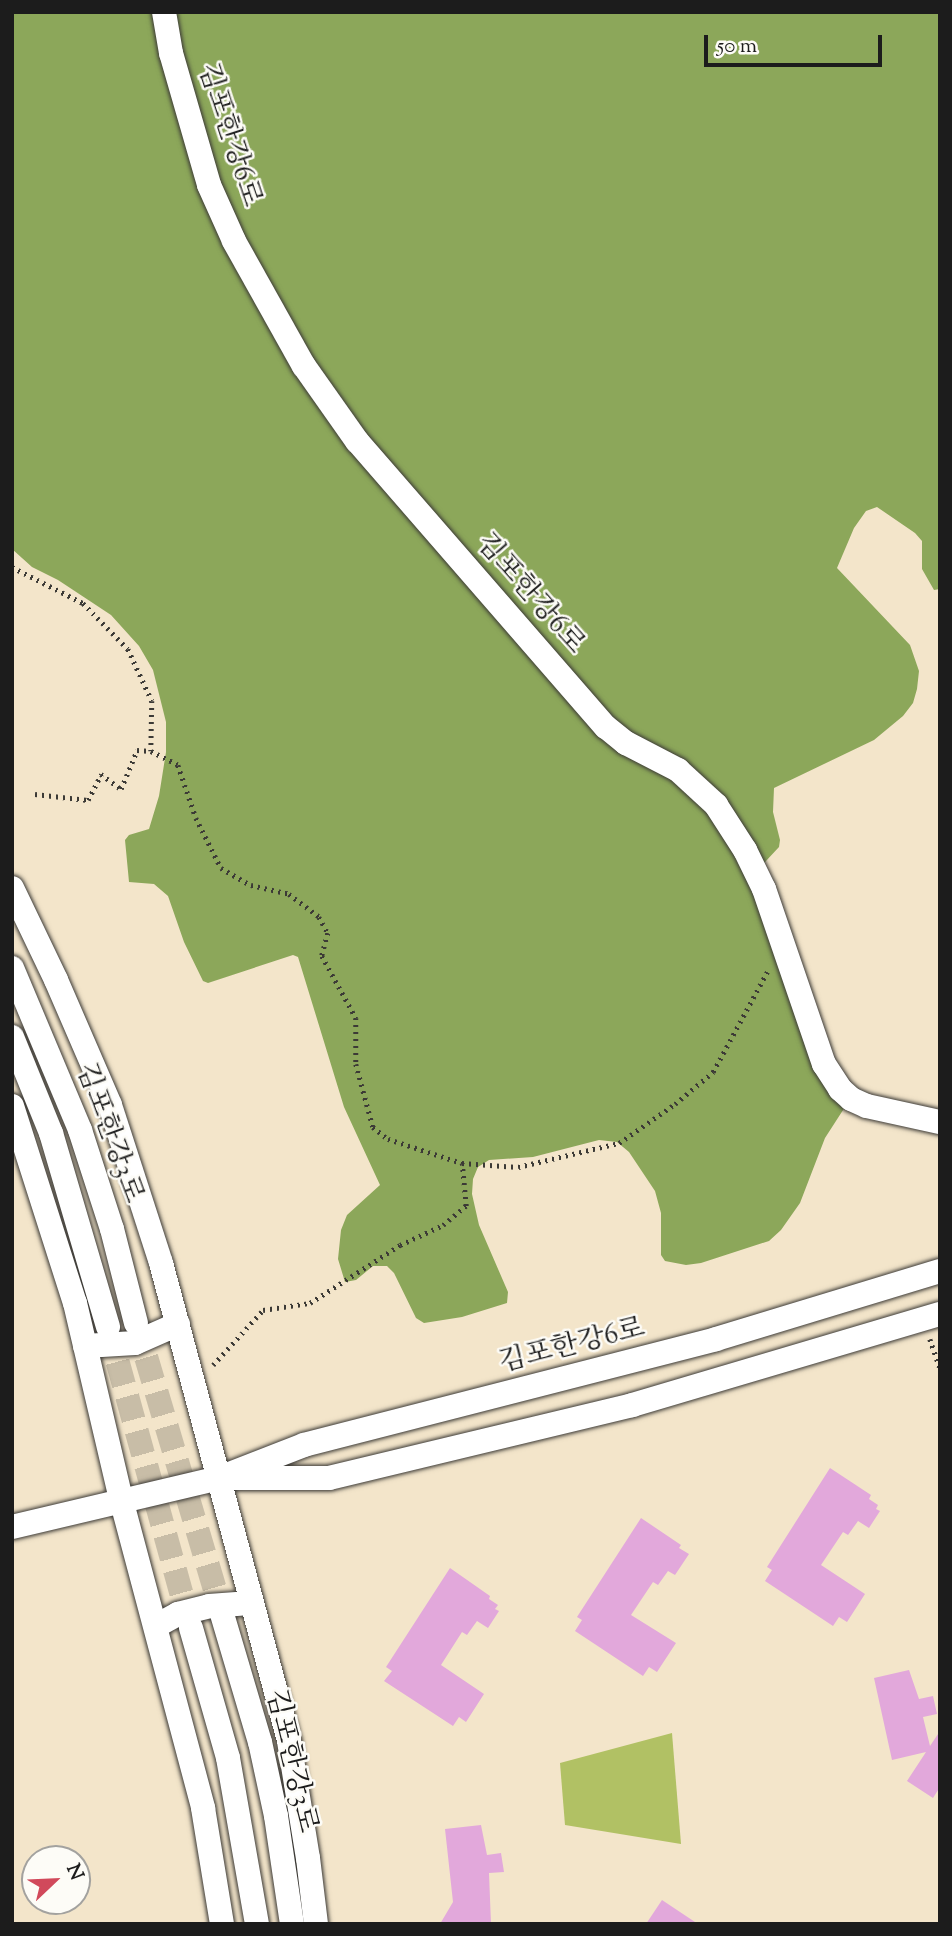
<!DOCTYPE html>
<html>
<head>
<meta charset="utf-8">
<style>
  body { margin:0 }
  #map { position:relative; width:952px; height:1936px; overflow:hidden; background:#f3e5ca; font-family:"Sorts Mill Goudy","Noto Serif KR",serif }
  div>[style] { position:absolute }
  .green>* { inset:0; background:#b1c164 }
  .forest>* { inset:0; background:#8ca75a }
  .building>* { inset:0; background:#e2a8db }
  .minor-tunnel>* { height:24px; margin-top:-12px; transform-origin:0; background:repeating-linear-gradient(90deg,#c8bda7 0 24px,transparent 0 36px) }
  .path>* { height:4.5px; margin-top:-2.25px; transform-origin:0; background:repeating-linear-gradient(90deg,#3c3a36 0 2px,transparent 0 7px) }
  .roads { filter:drop-shadow(0 0 2px #3c3a36) drop-shadow(0 0 2px #3c3a36) }
  .minor>* { height:24px; margin:-12px; padding:0 12px; transform-origin:12px; border-radius:12px; background:#fff }
  span { translate:-50% -50%; white-space:nowrap; text-align:center; line-height:1.15; -webkit-text-stroke:5px #fdfcf7; paint-order:stroke }
  .street-label { font-size:28px; color:#1c1c1c }
  .frame { position:absolute; inset:0; border:14px solid #1c1c1c; pointer-events:none }
  .north { position:absolute; left:21px; top:1845px; width:70px; height:70px; box-sizing:border-box; background:#fdfcf7; border:2px solid #a3a29f; border-radius:50%; rotate:67deg; font-size:19px; font-weight:700; line-height:28px; text-align:center; color:#1c1c1c }
  .north::after { content:''; display:block; margin:auto; width:24px; height:32px; background:#d1495b; clip-path:polygon(50% 0,100% 100%,50% 72%,0 100%) }
  .scale { position:absolute; left:704px; top:35px; width:178px; height:32px; box-sizing:border-box; border:4px solid #1c1c1c; border-top:0; padding-left:9px; font-size:21px; line-height:24px; white-space:nowrap; color:#1c1c1c; -webkit-text-stroke:5px #fdfcf7; paint-order:stroke }
</style>
</head>
<body>
<div id="map">
  <div class="green">
    <i style="clip-path:polygon(672px 1733px,681px 1844px,565px 1825px,560px 1763px)"></i>
  </div>
  <div class="forest">
    <i style="clip-path:polygon(12px 12px,940px 12px,940px 589px,934px 590px,922px 569px,922px 541px,915px 533px,877px 507px,866px 511px,854px 528px,837px 568px,910px 645px,919px 671px,917px 689px,913px 703px,903px 716px,874px 740px,774px 788px,773px 812px,780px 840px,779px 847px,749px 879px,845px 1107px,825px 1138px,800px 1203px,781px 1230px,769px 1241px,701px 1263px,686px 1265px,665px 1261px,661px 1255px,661px 1213px,655px 1191px,629px 1152px,617px 1142px,599px 1140px,533px 1157px,489px 1160px,478px 1167px,473px 1179px,472px 1194px,479px 1225px,508px 1292px,507px 1303px,462px 1317px,424px 1323px,416px 1318px,394px 1273px,387px 1266px,373px 1266px,356px 1280px,345px 1282px,338px 1259px,341px 1230px,347px 1215px,380px 1185px,344px 1107px,298px 957px,293px 955px,208px 983px,203px 981px,184px 942px,168px 896px,154px 884px,129px 882px,125px 840px,129px 835px,149px 829px,159px 796px,166px 752px,166px 722px,153px 670px,139px 646px,111px 615px,58px 580px,32px 567px,12px 549px)"></i>
  </div>
  <div class="building">
    <i style="clip-path:polygon(830px 1468px,871px 1495px,869px 1499px,878px 1505px,876px 1509px,880px 1511px,869px 1528px,858px 1521px,848px 1535px,843px 1532px,821px 1565px,865px 1594px,847px 1622px,839px 1617px,833px 1626px,765px 1581px,772px 1570px,767px 1567px)"></i>
    <i style="clip-path:polygon(641px 1518px,681px 1545px,679px 1548px,689px 1554px,675px 1575px,668px 1571px,658px 1585px,653px 1582px,631px 1615px,676px 1643px,657px 1672px,649px 1667px,643px 1676px,575px 1631px,582px 1620px,577px 1617px)"></i>
    <i style="clip-path:polygon(450px 1568px,490px 1596px,489px 1599px,498px 1605px,495px 1609px,499px 1611px,488px 1628px,477px 1621px,467px 1635px,462px 1632px,441px 1665px,484px 1694px,466px 1722px,459px 1717px,453px 1726px,384px 1681px,392px 1671px,386px 1667px)"></i>
    <i style="clip-path:polygon(909px 1670px,919px 1699px,933px 1696px,937px 1714px,923px 1717px,930px 1746px,940px 1731px,940px 1787px,933px 1798px,907px 1781px,926px 1752px,892px 1760px,874px 1678px)"></i>
    <i style="clip-path:polygon(481px 1825px,487px 1855px,501px 1853px,504px 1872px,489px 1873px,491px 1924px,440px 1924px,453px 1902px,445px 1829px)"></i>
    <i style="clip-path:polygon(662px 1900px,698px 1924px,646px 1924px)"></i>
  </div>
  <div class="minor-tunnel">
    <i style="left:136px;top:1323px;width:303px;rotate:73.5deg"></i>
    <i style="left:108px;top:1327px;width:312px;rotate:74.6deg"></i>
  </div>
  <div class="path">
    <i style="left:12px;top:567px;width:80px;rotate:26.9deg"></i>
    <i style="left:83px;top:603px;width:64px;rotate:45.6deg"></i>
    <i style="left:128px;top:649px;width:57px;rotate:65.2deg"></i>
    <i style="left:152px;top:701px;width:50px;rotate:91.1deg"></i>
    <i style="left:35px;top:794px;width:53px;rotate:6.5deg"></i>
    <i style="left:88px;top:800px;width:29px;rotate:-63deg"></i>
    <i style="left:101px;top:774px;width:25px;rotate:37deg"></i>
    <i style="left:121px;top:789px;width:42px;rotate:-67.7deg"></i>
    <i style="left:137px;top:750px;width:14px;rotate:4deg"></i>
    <i style="left:151px;top:751px;width:30px;rotate:27deg"></i>
    <i style="left:178px;top:765px;width:56px;rotate:71.2deg"></i>
    <i style="left:196px;top:818px;width:56px;rotate:63.4deg"></i>
    <i style="left:221px;top:868px;width:34px;rotate:30deg"></i>
    <i style="left:251px;top:885px;width:39px;rotate:13deg"></i>
    <i style="left:289px;top:894px;width:38px;rotate:37deg"></i>
    <i style="left:319px;top:917px;width:18px;rotate:61deg"></i>
    <i style="left:328px;top:933px;width:24px;rotate:105deg"></i>
    <i style="left:322px;top:956px;width:71px;rotate:61.3deg"></i>
    <i style="left:356px;top:1018px;width:46px;rotate:90deg"></i>
    <i style="left:356px;top:1064px;width:65px;rotate:74.9deg"></i>
    <i style="left:373px;top:1127px;width:19px;rotate:39deg"></i>
    <i style="left:388px;top:1139px;width:78px;rotate:18deg"></i>
    <i style="left:462px;top:1163px;width:56px;rotate:4.1deg"></i>
    <i style="left:518px;top:1167px;width:104px;rotate:-13.4deg"></i>
    <i style="left:619px;top:1143px;width:68px;rotate:-34.9deg"></i>
    <i style="left:675px;top:1104px;width:50px;rotate:-40.1deg"></i>
    <i style="left:713px;top:1072px;width:114px;rotate:-61.6deg"></i>
    <i style="left:930px;top:1339px;width:31px;rotate:71deg"></i>
    <i style="left:213px;top:1365px;width:74px;rotate:-47.7deg"></i>
    <i style="left:263px;top:1310px;width:48px;rotate:-8.5deg"></i>
    <i style="left:310px;top:1303px;width:107px;rotate:-32.8deg"></i>
    <i style="left:400px;top:1245px;width:47px;rotate:-24.9deg"></i>
    <i style="left:443px;top:1225px;width:30px;rotate:-40deg"></i>
    <i style="left:466px;top:1206px;width:43px;rotate:-95.3deg"></i>
  </div>
  <div class="roads">
    <div class="minor">
      <i style="left:164px;top:12px;width:42px;rotate:80.3deg"></i>
      <i style="left:171px;top:53px;width:137px;rotate:73.9deg"></i>
      <i style="left:209px;top:185px;width:61px;rotate:65.9deg"></i>
      <i style="left:234px;top:241px;width:143px;rotate:60.8deg"></i>
      <i style="left:304px;top:366px;width:92px;rotate:54.8deg"></i>
      <i style="left:357px;top:441px;width:379px;rotate:49deg"></i>
      <i style="left:606px;top:727px;width:26px;rotate:39deg"></i>
      <i style="left:626px;top:743px;width:59px;rotate:27.4deg"></i>
      <i style="left:678px;top:770px;width:52px;rotate:42.6deg"></i>
      <i style="left:716px;top:805px;width:54px;rotate:57.2deg"></i>
      <i style="left:745px;top:850px;width:43px;rotate:64deg"></i>
      <i style="left:764px;top:889px;width:185px;rotate:71.1deg"></i>
      <i style="left:824px;top:1064px;width:30px;rotate:57deg"></i>
      <i style="left:840px;top:1089px;width:15px;rotate:42deg"></i>
      <i style="left:851px;top:1099px;width:17px;rotate:24deg"></i>
      <i style="left:867px;top:1106px;width:75px;rotate:12.4deg"></i>
      <i style="left:12px;top:888px;width:102px;rotate:64.4deg"></i>
      <i style="left:56px;top:980px;width:136px;rotate:66.6deg"></i>
      <i style="left:110px;top:1105px;width:166px;rotate:72.1deg"></i>
      <i style="left:161px;top:1263px;width:495px;rotate:75deg"></i>
      <i style="left:289px;top:1741px;width:119px;rotate:80.8deg"></i>
      <i style="left:308px;top:1858px;width:66px;rotate:83.1deg"></i>
      <i style="left:12px;top:968px;width:176px;rotate:67.2deg"></i>
      <i style="left:80px;top:1130px;width:104px;rotate:72.1deg"></i>
      <i style="left:112px;top:1229px;width:97px;rotate:75.7deg"></i>
      <i style="left:12px;top:1037px;width:104px;rotate:67.9deg"></i>
      <i style="left:51px;top:1133px;width:202px;rotate:73.6deg"></i>
      <i style="left:12px;top:1106px;width:207px;rotate:72.3deg"></i>
      <i style="left:75px;top:1303px;width:201px;rotate:76.8deg"></i>
      <i style="left:121px;top:1499px;width:320px;rotate:75.1deg"></i>
      <i style="left:203px;top:1808px;width:118px;rotate:80.7deg"></i>
      <i style="left:85px;top:1346px;width:50px;rotate:-3.4deg"></i>
      <i style="left:135px;top:1343px;width:47px;rotate:-23.8deg"></i>
      <i style="left:234px;top:1478px;width:95px"></i>
      <i style="left:329px;top:1478px;width:312px;rotate:-13.5deg"></i>
      <i style="left:632px;top:1405px;width:321px;rotate:-16.5deg"></i>
      <i style="left:12px;top:1527px;width:213px;rotate:-13.3deg"></i>
      <i style="left:219px;top:1478px;width:91px;rotate:-21.2deg"></i>
      <i style="left:304px;top:1445px;width:425px;rotate:-14.4deg"></i>
      <i style="left:716px;top:1339px;width:234px;rotate:-16.9deg"></i>
      <i style="left:222px;top:1614px;width:134px;rotate:73.5deg"></i>
      <i style="left:260px;top:1742px;width:76px;rotate:77.8deg"></i>
      <i style="left:276px;top:1816px;width:109px;rotate:81.6deg"></i>
      <i style="left:156px;top:1626px;width:25px;rotate:-29deg"></i>
      <i style="left:178px;top:1614px;width:32px;rotate:-14deg"></i>
      <i style="left:209px;top:1606px;width:31px;rotate:-4deg"></i>
      <i style="left:191px;top:1628px;width:135px;rotate:74.1deg"></i>
      <i style="left:228px;top:1758px;width:169px;rotate:80.1deg"></i>
    </div>
  </div>
  <div class="street-label">
    <span style="left:229px;top:135px;rotate:72deg">김포한강6로</span>
    <span style="left:530px;top:594px;rotate:49deg">김포한강6로</span>
    <span style="left:109px;top:1133px;rotate:70deg">김포한강3로</span>
    <span style="left:572px;top:1346px;rotate:-14deg">김포한강6로</span>
    <span style="left:291px;top:1761px;rotate:77deg">김포한강3로</span>
  </div>
  <div class="frame"></div>
  <div class="north">N</div>
  <div class="scale">50 m</div>
</div>
</body>
</html>
